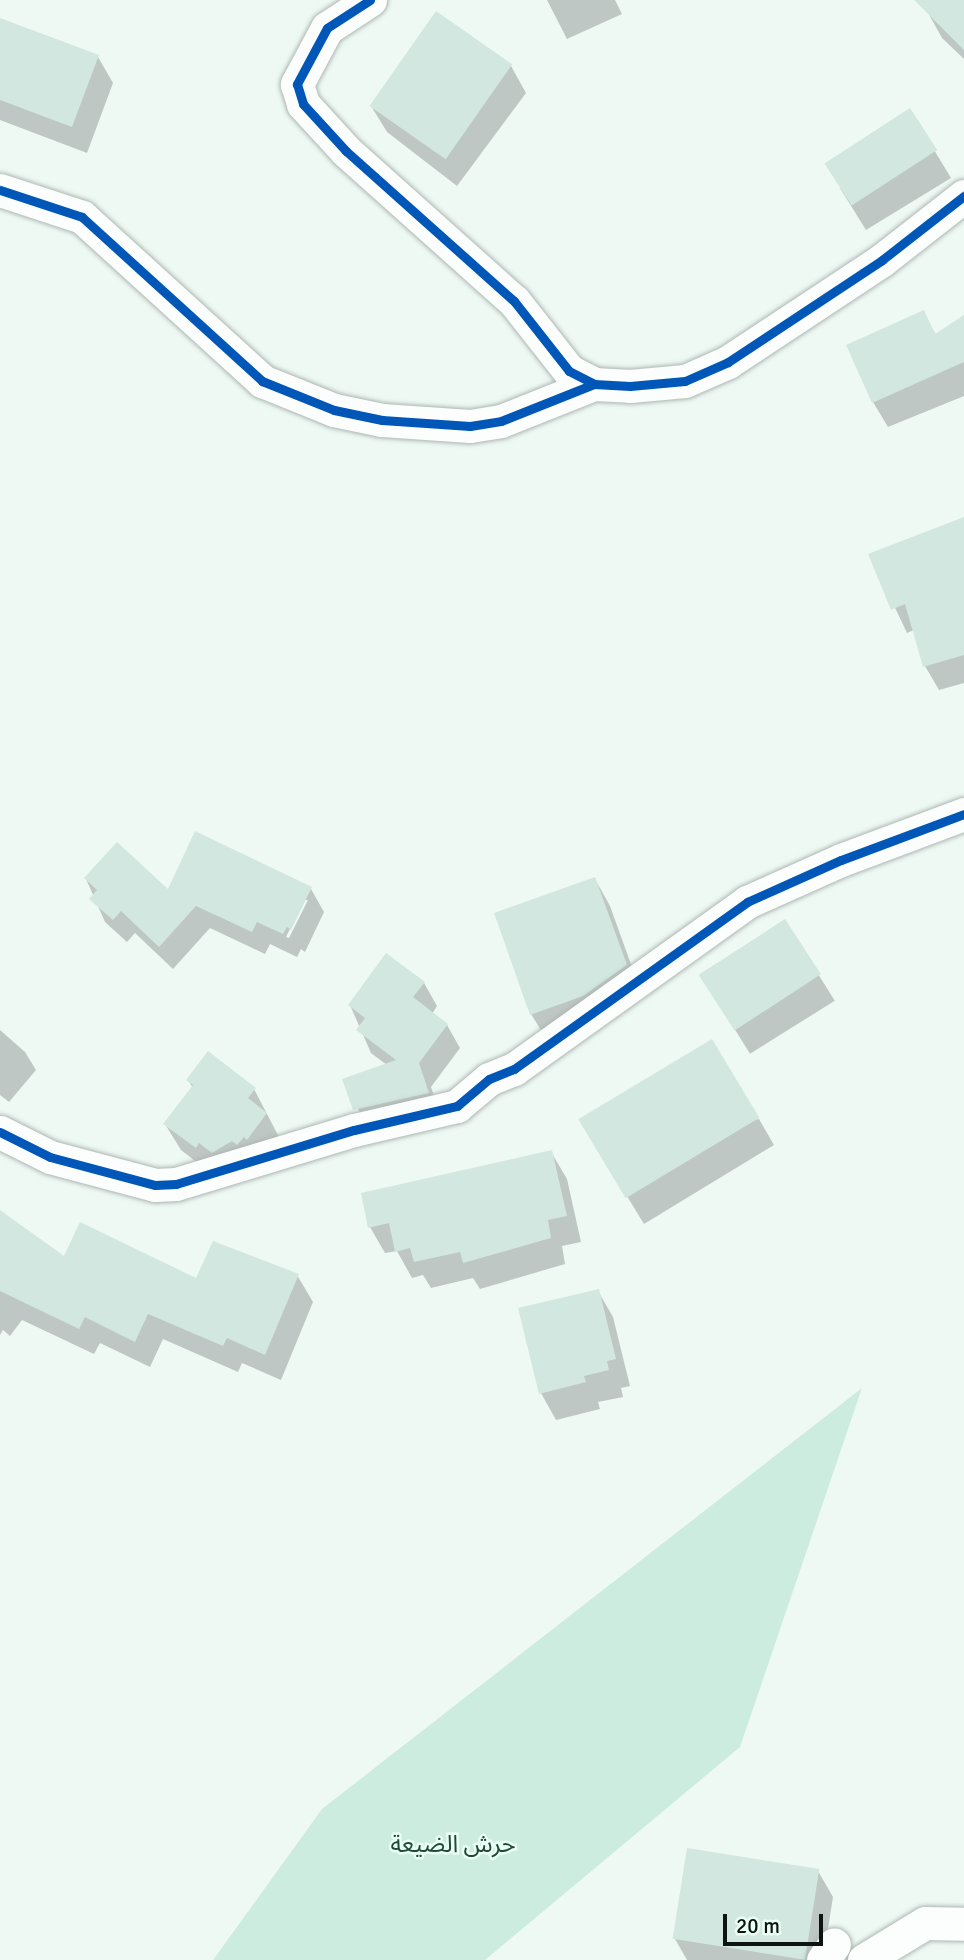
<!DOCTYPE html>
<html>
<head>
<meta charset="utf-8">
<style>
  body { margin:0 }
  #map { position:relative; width:964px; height:1960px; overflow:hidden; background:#eef9f4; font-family:Signika,"Noto Sans Arabic",sans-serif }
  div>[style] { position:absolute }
  .green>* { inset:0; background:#ccecdf }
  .shadow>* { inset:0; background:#0003; transform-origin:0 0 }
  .building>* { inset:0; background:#d1e7df; transform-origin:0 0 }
  .roads { filter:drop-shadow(0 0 2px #aeb7b3) drop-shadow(0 0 2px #aeb7b3) }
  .minor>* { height:33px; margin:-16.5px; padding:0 16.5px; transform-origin:16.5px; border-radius:16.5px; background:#fcfefd }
  .cycleway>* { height:9px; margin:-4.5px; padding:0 4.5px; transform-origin:4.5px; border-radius:4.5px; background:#0057b8 }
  span { translate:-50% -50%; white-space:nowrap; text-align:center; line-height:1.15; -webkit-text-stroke:5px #e9fef5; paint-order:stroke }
  .park-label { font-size:24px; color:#20473a }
  .scale { position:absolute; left:723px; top:1914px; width:100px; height:32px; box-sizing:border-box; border:4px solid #0d1411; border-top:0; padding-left:9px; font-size:21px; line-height:24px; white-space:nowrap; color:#0d1411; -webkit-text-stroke:5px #e9fef5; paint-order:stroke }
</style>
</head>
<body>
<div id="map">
  <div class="green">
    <i style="clip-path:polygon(862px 1388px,740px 1747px,485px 1960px,213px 1960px,322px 1809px)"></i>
  </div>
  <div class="shadow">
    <i style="clip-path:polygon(547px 0,615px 0,622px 14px,567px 39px)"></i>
    <i style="clip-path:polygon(938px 0,964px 0,964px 59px,942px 38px,927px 11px)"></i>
    <i style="clip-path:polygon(0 20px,98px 57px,113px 83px,87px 153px,0 120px)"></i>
    <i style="clip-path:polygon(511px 66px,526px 93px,457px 186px,387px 132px,371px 106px)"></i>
    <i style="clip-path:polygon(910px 110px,951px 178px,866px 230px,840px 188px)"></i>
    <i style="clip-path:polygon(923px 312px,936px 335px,964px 317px,964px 396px,888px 427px,873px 402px)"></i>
    <i style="clip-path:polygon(964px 519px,964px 683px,939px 690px,925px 666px,914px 630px,907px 633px,870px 555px)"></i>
    <i style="clip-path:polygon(evenodd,86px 879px,169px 892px,311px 889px,324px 912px,305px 952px,301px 949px,297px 957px,270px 944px,265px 954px,210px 928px,173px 969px,135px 933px,127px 942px,105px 922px,86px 879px,304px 900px,308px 900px,289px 938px,286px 937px,304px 900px)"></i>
    <i style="clip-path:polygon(595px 879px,610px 906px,641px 992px,547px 1040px,531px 1014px)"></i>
    <i style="left:785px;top:921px;width:94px;height:100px;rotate:58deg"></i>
    <i style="clip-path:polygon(424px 983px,437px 1006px,432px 1014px,447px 1025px,460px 1048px,431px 1087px,441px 1116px,369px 1133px,345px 1080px,387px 1065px,371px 1053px,350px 1005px)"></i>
    <i style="clip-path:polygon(0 1030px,25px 1052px,36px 1070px,9px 1102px,0 1095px)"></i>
    <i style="clip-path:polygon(188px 1080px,254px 1089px,281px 1141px,212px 1174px,181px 1150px,165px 1124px,193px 1088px)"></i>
    <i style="clip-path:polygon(759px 1119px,774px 1145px,644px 1224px,597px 1147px)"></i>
    <i style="clip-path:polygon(551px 1152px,567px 1179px,581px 1242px,562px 1246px,565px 1264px,480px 1289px,473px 1278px,431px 1288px,423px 1275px,412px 1278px,397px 1251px,385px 1253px,370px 1227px)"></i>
    <i style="clip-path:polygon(0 1212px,64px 1259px,197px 1280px,297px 1275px,313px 1302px,281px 1380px,242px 1363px,238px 1372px,163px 1339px,150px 1367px,100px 1343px,94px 1354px,22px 1320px,10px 1336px,3px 1330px,0 1335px)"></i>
    <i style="clip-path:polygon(598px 1291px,613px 1317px,630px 1386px,621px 1388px,623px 1397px,598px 1402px,600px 1409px,556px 1420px,541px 1393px)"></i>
    <i style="clip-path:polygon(818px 1871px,833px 1897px,823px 1960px,687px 1960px,675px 1939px)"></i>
  </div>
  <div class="building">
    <i style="clip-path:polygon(914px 0,964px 0,964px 50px)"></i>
    <i style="left:436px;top:11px;width:93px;height:116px;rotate:35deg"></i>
    <i style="clip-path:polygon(0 18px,99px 55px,72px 127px,0 100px)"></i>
    <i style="left:910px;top:108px;width:50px;height:102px;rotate:57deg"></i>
    <i style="clip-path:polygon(924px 310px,935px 334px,964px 315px,964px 362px,872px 403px,846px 345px)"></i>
    <i style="clip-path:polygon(964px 517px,964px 655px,923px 667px,905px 604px,891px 610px,868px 554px)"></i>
    <i style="clip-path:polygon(195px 831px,312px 887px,291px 930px,287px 927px,283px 934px,257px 922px,252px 932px,196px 906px,159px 947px,121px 911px,113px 920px,89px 899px,97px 890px,84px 878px,117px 842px,168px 889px)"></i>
    <i style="clip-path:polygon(595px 877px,627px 965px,583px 996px,530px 1015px,494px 913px)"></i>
    <i style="left:785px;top:919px;width:66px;height:103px;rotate:57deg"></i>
    <i style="clip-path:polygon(386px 953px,425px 982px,413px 997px,448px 1024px,419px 1063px,429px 1093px,353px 1110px,342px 1079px,396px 1060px,356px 1030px,365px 1018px,348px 1005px)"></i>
    <i style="left:712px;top:1039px;width:92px;height:156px;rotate:59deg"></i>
    <i style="clip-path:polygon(208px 1051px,256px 1088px,248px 1098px,267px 1113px,247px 1140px,244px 1137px,237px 1145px,232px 1141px,212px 1153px,199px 1143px,196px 1148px,163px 1124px,193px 1085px,186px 1080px)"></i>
    <i style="clip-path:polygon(552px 1150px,567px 1216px,548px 1220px,551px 1238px,463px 1263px,460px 1252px,414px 1262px,410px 1248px,395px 1252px,389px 1223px,368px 1228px,361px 1193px)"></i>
    <i style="clip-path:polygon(0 1210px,64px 1256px,80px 1222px,196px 1278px,213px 1241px,299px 1274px,265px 1355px,227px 1338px,223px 1346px,148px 1314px,135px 1342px,85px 1317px,79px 1329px,0 1291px)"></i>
    <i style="clip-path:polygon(599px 1289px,616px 1359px,607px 1361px,609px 1370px,584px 1376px,586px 1382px,539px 1394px,518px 1308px)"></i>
    <i style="left:687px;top:1848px;width:134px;height:92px;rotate:9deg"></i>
  </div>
  <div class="roads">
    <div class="minor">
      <i style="left:370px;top:0;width:51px;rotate:146.9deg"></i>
      <i style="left:327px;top:28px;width:64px;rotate:118.2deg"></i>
      <i style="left:297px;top:84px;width:21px;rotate:73deg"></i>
      <i style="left:303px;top:104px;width:64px;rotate:47.5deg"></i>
      <i style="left:346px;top:151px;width:225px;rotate:41.8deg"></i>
      <i style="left:514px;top:301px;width:89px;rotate:51.8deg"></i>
      <i style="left:569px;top:371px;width:28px;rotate:27deg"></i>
      <i style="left:594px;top:384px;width:36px;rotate:3deg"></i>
      <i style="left:630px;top:386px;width:55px;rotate:-5.2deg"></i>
      <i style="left:685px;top:381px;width:47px;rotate:-23.8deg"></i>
      <i style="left:728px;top:362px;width:185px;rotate:-33.5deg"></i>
      <i style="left:882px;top:260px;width:104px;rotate:-38deg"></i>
      <i style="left:0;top:190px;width:86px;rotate:18.2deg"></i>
      <i style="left:82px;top:217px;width:244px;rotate:42.3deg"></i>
      <i style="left:262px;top:381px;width:78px;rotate:21.9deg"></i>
      <i style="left:334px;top:410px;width:49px;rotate:11.8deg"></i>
      <i style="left:382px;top:420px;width:88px;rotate:3.9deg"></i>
      <i style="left:470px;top:426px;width:31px;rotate:-9deg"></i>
      <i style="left:501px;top:421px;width:100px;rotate:-21.7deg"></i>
      <i style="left:0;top:1132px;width:56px;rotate:26.6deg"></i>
      <i style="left:50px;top:1157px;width:109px;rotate:14.9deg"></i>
      <i style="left:155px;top:1185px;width:21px;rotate:-3deg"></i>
      <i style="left:176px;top:1184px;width:186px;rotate:-16.9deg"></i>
      <i style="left:354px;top:1130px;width:106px;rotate:-13.1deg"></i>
      <i style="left:457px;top:1106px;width:42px;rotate:-40.2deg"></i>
      <i style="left:489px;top:1079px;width:27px;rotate:-22deg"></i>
      <i style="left:514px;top:1069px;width:287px;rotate:-35.6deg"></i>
      <i style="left:747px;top:902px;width:103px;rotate:-24.1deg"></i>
      <i style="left:841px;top:860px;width:131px;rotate:-20.5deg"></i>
      <i style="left:823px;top:1960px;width:19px;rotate:-55deg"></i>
      <i style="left:864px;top:1960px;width:71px;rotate:-31.2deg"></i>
      <i style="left:925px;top:1923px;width:39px;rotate:1deg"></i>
    </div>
  </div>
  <div class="cycleway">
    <i style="left:370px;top:0;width:51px;rotate:146.9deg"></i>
    <i style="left:327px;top:28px;width:64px;rotate:118.2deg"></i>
    <i style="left:297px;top:84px;width:21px;rotate:73deg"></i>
    <i style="left:303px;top:104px;width:64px;rotate:47.5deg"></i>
    <i style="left:346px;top:151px;width:225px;rotate:41.8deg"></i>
    <i style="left:514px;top:301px;width:89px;rotate:51.8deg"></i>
    <i style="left:569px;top:371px;width:28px;rotate:27deg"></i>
    <i style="left:594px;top:384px;width:36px;rotate:3deg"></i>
    <i style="left:630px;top:386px;width:55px;rotate:-5.2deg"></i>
    <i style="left:685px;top:381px;width:47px;rotate:-23.8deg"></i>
    <i style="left:728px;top:362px;width:185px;rotate:-33.5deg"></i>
    <i style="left:882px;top:260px;width:104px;rotate:-38deg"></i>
    <i style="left:0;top:190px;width:86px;rotate:18.2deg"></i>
    <i style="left:82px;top:217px;width:244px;rotate:42.3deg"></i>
    <i style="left:262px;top:381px;width:78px;rotate:21.9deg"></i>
    <i style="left:334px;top:410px;width:49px;rotate:11.8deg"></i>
    <i style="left:382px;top:420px;width:88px;rotate:3.9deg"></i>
    <i style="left:470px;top:426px;width:31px;rotate:-9deg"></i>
    <i style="left:501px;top:421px;width:100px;rotate:-21.7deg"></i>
    <i style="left:0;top:1132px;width:56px;rotate:26.6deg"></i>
    <i style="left:50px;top:1157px;width:109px;rotate:14.9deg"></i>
    <i style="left:155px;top:1185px;width:21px;rotate:-3deg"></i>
    <i style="left:176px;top:1184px;width:186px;rotate:-16.9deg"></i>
    <i style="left:354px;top:1130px;width:106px;rotate:-13.1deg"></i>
    <i style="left:457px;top:1106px;width:42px;rotate:-40.2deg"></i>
    <i style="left:489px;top:1079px;width:27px;rotate:-22deg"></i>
    <i style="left:514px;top:1069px;width:287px;rotate:-35.6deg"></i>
    <i style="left:747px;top:902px;width:103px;rotate:-24.1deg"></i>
    <i style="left:841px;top:860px;width:131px;rotate:-20.5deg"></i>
  </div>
  <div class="park-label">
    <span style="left:453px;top:1845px">حرش الضيعة</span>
  </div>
  <div class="scale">20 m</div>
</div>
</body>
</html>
